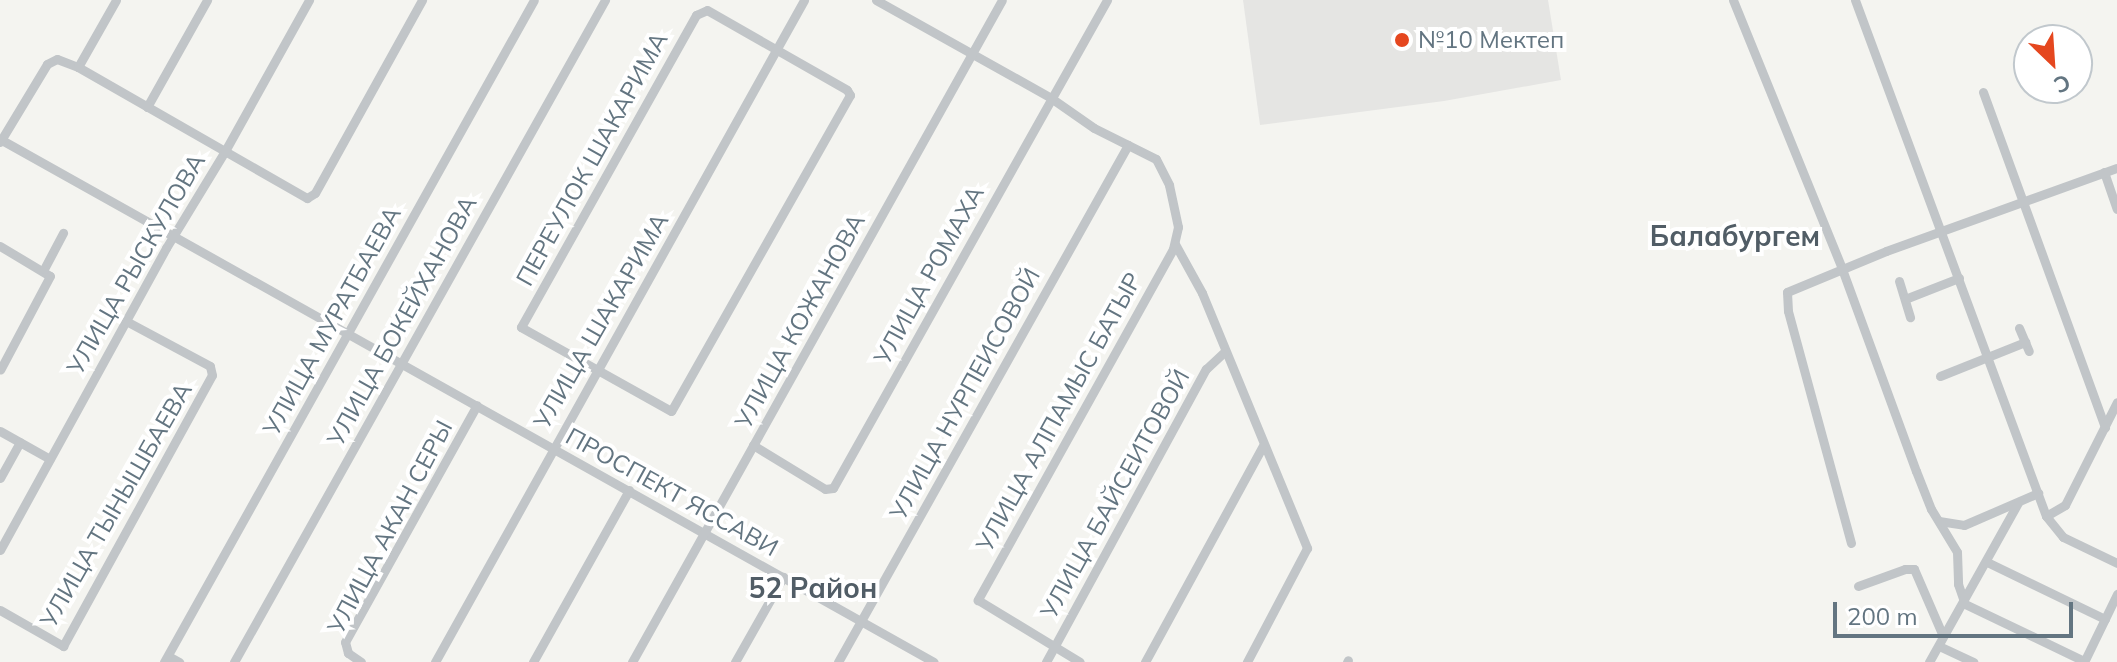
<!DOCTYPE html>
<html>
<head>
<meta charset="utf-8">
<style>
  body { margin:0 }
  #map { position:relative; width:2117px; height:662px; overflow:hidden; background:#f4f4f0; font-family:Mulish,sans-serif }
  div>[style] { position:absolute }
  .built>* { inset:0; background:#e5e5e3 }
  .minor>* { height:9px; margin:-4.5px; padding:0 4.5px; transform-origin:4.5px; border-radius:4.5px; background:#c1c5c8 }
  .dots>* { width:22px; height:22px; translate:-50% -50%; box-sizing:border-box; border:4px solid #fff; border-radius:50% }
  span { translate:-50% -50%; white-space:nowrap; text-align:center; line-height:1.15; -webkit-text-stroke:8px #fff; paint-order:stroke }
  .poi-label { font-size:24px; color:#637581 }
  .left { translate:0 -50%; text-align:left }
  .street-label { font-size:24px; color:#637581 }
  .quarter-label { font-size:28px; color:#515d66; font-weight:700 }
  .north { position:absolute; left:2013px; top:24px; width:80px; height:80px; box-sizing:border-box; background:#fff; border:2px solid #c1c8cd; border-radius:50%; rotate:155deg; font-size:22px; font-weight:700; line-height:32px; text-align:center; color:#637581 }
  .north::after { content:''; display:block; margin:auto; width:28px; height:36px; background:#e5471f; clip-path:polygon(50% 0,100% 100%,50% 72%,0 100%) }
  .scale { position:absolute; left:1833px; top:602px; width:240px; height:36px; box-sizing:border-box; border:4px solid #637581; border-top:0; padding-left:10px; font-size:24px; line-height:28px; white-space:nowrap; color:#637581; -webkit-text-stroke:6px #fff; paint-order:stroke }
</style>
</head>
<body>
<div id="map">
  <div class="built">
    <i style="clip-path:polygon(1243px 0,1548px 0,1561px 80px,1444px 101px,1260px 125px)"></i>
  </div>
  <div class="minor">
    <i style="left:876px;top:0;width:201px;rotate:29.2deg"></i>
    <i style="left:1051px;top:98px;width:52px;rotate:34.9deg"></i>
    <i style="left:1094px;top:128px;width:69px;rotate:26.6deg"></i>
    <i style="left:1156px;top:159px;width:29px;rotate:63deg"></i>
    <i style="left:1169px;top:185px;width:43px;rotate:77.9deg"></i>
    <i style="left:1178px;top:227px;width:23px;rotate:103deg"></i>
    <i style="left:1173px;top:249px;width:402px;rotate:119.1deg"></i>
    <i style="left:978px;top:600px;width:119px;rotate:31.3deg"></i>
    <i style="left:1733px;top:0;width:290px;rotate:67.9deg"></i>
    <i style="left:1842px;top:269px;width:215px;rotate:69.9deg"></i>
    <i style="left:1916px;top:471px;width:41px;rotate:68.5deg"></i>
    <i style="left:1931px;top:509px;width:50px;rotate:58.8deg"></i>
    <i style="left:1957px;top:552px;width:32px;rotate:88deg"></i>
    <i style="left:1958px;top:584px;width:21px;rotate:71deg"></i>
    <i style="left:1965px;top:604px;width:132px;rotate:25.6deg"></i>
    <i style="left:1855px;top:0;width:550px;rotate:69.69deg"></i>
    <i style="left:2046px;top:516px;width:27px;rotate:51deg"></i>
    <i style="left:2063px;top:537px;width:60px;rotate:25.7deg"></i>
    <i style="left:707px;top:10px;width:161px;rotate:29.7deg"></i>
    <i style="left:847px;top:90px;width:6px;rotate:59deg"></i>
    <i style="left:850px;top:95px;width:363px;rotate:119.5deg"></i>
    <i style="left:671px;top:411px;width:172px;rotate:-150.8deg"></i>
    <i style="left:521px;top:327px;width:358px;rotate:-60.7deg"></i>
    <i style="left:696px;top:15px;width:12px;rotate:-24deg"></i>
    <i style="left:78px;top:67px;width:77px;rotate:-60.4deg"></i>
    <i style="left:1983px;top:92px;width:357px;rotate:70deg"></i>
    <i style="left:147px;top:107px;width:123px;rotate:-60.7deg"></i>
    <i style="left:0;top:139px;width:1070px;rotate:29.25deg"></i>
    <i style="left:0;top:142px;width:91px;rotate:-58.9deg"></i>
    <i style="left:47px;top:64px;width:11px;rotate:-27deg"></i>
    <i style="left:57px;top:59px;width:22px;rotate:21deg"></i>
    <i style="left:78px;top:67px;width:264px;rotate:29.8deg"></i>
    <i style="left:307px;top:198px;width:9px;rotate:-32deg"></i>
    <i style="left:315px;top:193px;width:221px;rotate:-61deg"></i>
    <i style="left:2104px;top:172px;width:39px;rotate:71deg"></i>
    <i style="left:1175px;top:244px;width:56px;rotate:61.1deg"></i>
    <i style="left:1202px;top:293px;width:276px;rotate:67.6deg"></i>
    <i style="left:1307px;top:548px;width:129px;rotate:117.8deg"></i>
    <i style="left:0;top:246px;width:58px;rotate:31deg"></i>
    <i style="left:50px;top:276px;width:106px;rotate:118deg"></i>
    <i style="left:44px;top:269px;width:41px;rotate:-62.2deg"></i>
    <i style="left:1899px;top:281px;width:38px;rotate:73deg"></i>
    <i style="left:1905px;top:299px;width:58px;rotate:-21.3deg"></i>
    <i style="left:2019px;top:328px;width:25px;rotate:67deg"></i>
    <i style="left:1940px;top:376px;width:92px;rotate:-21.8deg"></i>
    <i style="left:0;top:431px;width:57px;rotate:29.2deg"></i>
    <i style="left:753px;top:445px;width:84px;rotate:31.4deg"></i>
    <i style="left:825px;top:489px;width:8px;rotate:-7deg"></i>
    <i style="left:833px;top:488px;width:560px;rotate:-60.69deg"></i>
    <i style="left:0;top:478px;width:41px;rotate:-60.9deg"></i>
    <i style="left:2046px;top:516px;width:22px;rotate:-30deg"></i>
    <i style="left:2065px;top:505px;width:115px;rotate:-63.2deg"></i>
    <i style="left:1939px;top:521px;width:25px;rotate:9deg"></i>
    <i style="left:1964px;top:525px;width:81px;rotate:-23.4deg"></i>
    <i style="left:1851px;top:543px;width:240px;rotate:-105.2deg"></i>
    <i style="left:1788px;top:311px;width:19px;rotate:-93deg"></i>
    <i style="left:1787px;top:292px;width:107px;rotate:-22.5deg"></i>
    <i style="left:1886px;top:251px;width:245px;rotate:-19.8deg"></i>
    <i style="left:0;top:550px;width:345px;rotate:-61.2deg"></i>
    <i style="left:166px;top:248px;width:114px;rotate:-58.7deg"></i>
    <i style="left:225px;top:151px;width:173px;rotate:-60.9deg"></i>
    <i style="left:1987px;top:562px;width:131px;rotate:25.8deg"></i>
    <i style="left:1858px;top:586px;width:50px;rotate:-19.9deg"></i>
    <i style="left:1905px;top:569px;width:9px"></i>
    <i style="left:1914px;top:569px;width:73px;rotate:66.6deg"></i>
    <i style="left:0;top:610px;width:73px;rotate:29.7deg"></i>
    <i style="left:63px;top:646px;width:309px;rotate:-61.2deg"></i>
    <i style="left:212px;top:375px;width:9px;rotate:-103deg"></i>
    <i style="left:210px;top:366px;width:95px;rotate:-151.8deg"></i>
    <i style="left:1939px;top:646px;width:38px;rotate:25deg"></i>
    <i style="left:168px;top:656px;width:13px;rotate:29deg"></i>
    <i style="left:164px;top:662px;width:758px;rotate:-60.8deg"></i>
    <i style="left:234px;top:662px;width:759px;rotate:-60.73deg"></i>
    <i style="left:361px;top:662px;width:16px;rotate:-145deg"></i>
    <i style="left:348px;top:653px;width:11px;rotate:-105deg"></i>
    <i style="left:345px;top:642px;width:271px;rotate:-60.9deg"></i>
    <i style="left:435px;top:662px;width:758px;rotate:-60.86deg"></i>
    <i style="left:533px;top:662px;width:197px;rotate:-60.8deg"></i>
    <i style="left:632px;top:662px;width:758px;rotate:-60.8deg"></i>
    <i style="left:735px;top:662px;width:98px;rotate:-60.5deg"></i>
    <i style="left:838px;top:662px;width:593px;rotate:-60.71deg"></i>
    <i style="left:1046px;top:662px;width:334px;rotate:-61.4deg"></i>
    <i style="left:1206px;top:369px;width:26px;rotate:-43deg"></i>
    <i style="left:1145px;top:662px;width:246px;rotate:-61.4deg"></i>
    <i style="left:1347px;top:662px;width:2px;rotate:-63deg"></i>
    <i style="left:1929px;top:662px;width:182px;rotate:-60.8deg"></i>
    <i style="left:2084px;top:662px;width:76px;rotate:-64.1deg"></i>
  </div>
  <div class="dots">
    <i style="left:1402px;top:40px;background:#e5471f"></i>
  </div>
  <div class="poi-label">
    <span class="left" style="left:1418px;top:40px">№10 Мектеп</span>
  </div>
  <div class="street-label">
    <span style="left:592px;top:159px;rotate:-61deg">ПЕРЕУЛОК ШАКАРИМА</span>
    <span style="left:136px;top:264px;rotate:-60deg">УЛИЦА РЫСКУЛОВА</span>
    <span style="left:929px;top:275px;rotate:-61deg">УЛИЦА РОМАХА</span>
    <span style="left:332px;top:321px;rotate:-61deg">УЛИЦА МУРАТБАЕВА</span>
    <span style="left:402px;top:321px;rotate:-61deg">УЛИЦА БОКЕЙХАНОВА</span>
    <span style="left:601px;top:321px;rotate:-60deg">УЛИЦА ШАКАРИМА</span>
    <span style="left:800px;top:321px;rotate:-61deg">УЛИЦА КОЖАНОВА</span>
    <span style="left:965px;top:394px;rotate:-61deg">УЛИЦА НУРПЕИСОВОЙ</span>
    <span style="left:1059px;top:412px;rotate:-61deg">УЛИЦА АЛПАМЫС БАТЫР</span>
    <span style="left:672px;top:492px;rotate:29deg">ПРОСПЕКТ ЯССАВИ</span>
    <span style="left:1115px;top:494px;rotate:-61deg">УЛИЦА БАЙСЕИТОВОЙ</span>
    <span style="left:116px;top:505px;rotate:-60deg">УЛИЦА ТЫНЫШБАЕВА</span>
    <span style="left:390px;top:527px;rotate:-62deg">УЛИЦА АКАН СЕРЫ</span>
  </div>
  <div class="quarter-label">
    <span style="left:1735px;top:236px">Балабургем</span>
    <span style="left:813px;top:588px">52 Район</span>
  </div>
  <div class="north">С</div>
  <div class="scale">200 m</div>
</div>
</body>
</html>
